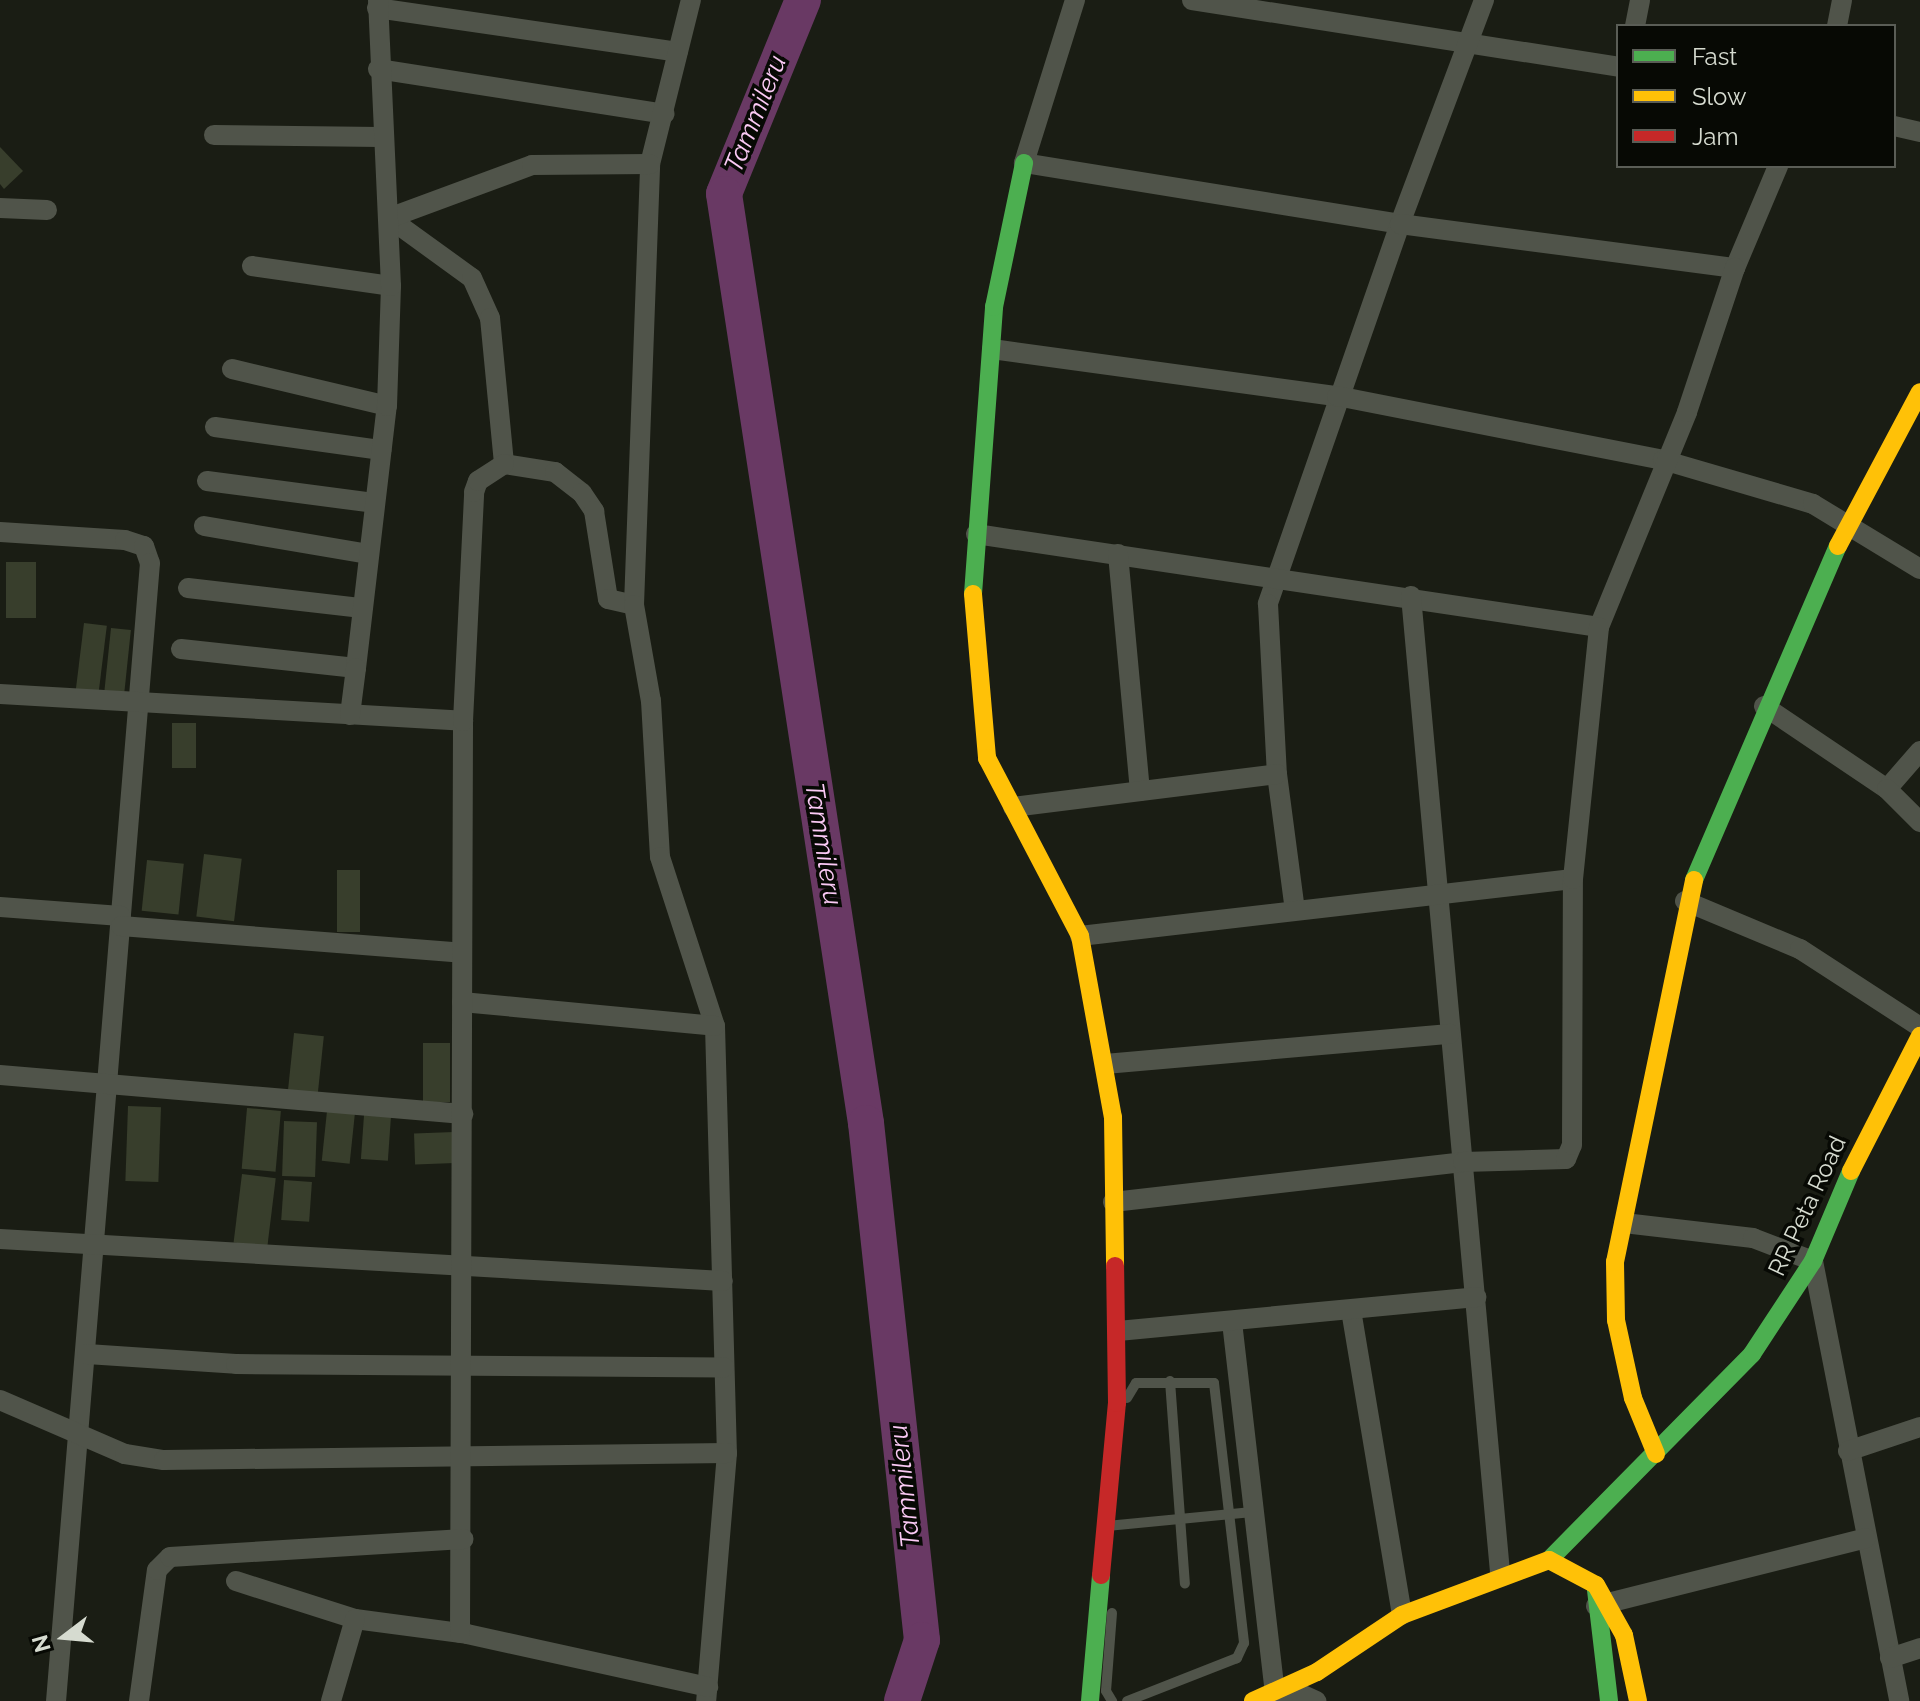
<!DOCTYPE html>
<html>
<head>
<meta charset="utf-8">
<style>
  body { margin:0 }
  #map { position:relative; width:1920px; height:1701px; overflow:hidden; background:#1a1d14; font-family:Raleway,sans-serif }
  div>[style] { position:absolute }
  .river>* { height:36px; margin:-18px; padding:0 18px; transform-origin:18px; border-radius:18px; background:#693964 }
  .building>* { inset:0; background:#383e2c; transform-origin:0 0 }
  .lane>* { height:10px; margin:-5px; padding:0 5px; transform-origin:5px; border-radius:5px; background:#50544a }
  .street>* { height:20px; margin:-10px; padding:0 10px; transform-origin:10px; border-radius:10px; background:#50544a }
  .fast>* { height:18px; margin:-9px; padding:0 9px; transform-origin:9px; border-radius:9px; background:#4caf50 }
  .slow>* { height:18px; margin:-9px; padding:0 9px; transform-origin:9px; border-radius:9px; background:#ffc107 }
  .jam>* { height:18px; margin:-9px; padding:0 9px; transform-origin:9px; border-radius:9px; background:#c62828 }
  span { translate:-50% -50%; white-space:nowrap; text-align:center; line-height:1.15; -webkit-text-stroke:7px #070904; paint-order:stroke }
  .street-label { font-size:24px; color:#d6dbd0 }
  .water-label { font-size:26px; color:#fbcaf5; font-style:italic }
  .legend { position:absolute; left:1616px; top:24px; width:280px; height:144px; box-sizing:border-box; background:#070904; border:2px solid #5a5d56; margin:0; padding:10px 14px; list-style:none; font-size:24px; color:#d6dbd0 }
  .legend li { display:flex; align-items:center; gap:16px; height:40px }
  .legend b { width:40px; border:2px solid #5a5d56 }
  .north { position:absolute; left:24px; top:1597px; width:80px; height:80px; -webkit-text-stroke:6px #070904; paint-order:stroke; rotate:254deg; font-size:22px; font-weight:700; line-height:32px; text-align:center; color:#d6dbd0 }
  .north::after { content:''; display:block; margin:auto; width:28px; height:36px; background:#d6dbd0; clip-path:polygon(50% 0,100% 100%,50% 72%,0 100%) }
</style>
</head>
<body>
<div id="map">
  <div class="river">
    <i style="left:803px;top:0;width:209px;rotate:112.2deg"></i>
    <i style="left:724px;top:194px;width:940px;rotate:81.31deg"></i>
    <i style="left:866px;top:1123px;width:520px;rotate:83.82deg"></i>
    <i style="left:922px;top:1640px;width:64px;rotate:108.2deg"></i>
  </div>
  <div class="building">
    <i style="clip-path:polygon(0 147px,23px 171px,4px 189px,0 184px)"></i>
    <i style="left:6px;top:562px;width:30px;height:56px"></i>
    <i style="left:84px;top:623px;width:23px;height:71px;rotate:7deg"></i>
    <i style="left:111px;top:628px;width:20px;height:68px;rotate:6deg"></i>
    <i style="left:172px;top:723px;width:24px;height:45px"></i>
    <i style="left:204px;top:854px;width:38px;height:63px;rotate:7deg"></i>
    <i style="left:147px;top:860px;width:37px;height:51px;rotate:6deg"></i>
    <i style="left:337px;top:870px;width:23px;height:62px"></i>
    <i style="left:294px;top:1033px;width:30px;height:60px;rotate:6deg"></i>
    <i style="left:423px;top:1043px;width:27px;height:59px"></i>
    <i style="left:128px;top:1106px;width:33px;height:75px;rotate:2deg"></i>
    <i style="left:247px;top:1108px;width:34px;height:61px;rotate:5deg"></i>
    <i style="left:327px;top:1111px;width:28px;height:50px;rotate:6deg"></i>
    <i style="left:364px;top:1115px;width:27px;height:44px;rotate:4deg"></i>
    <i style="left:284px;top:1121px;width:33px;height:55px;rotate:2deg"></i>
    <i style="left:454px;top:1132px;width:31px;height:40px;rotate:88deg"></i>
    <i style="left:242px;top:1174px;width:34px;height:69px;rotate:7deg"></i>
    <i style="left:284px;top:1180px;width:28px;height:40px;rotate:4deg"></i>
  </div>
  <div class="lane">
    <i style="left:1170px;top:1381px;width:203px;rotate:85.8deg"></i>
    <i style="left:1127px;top:1398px;width:17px;rotate:-59deg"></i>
    <i style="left:1136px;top:1383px;width:78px"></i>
    <i style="left:1214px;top:1383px;width:262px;rotate:83.4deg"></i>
    <i style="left:1244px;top:1643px;width:17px;rotate:115deg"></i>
    <i style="left:1237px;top:1658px;width:118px;rotate:158.6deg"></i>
    <i style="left:1107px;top:1526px;width:146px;rotate:-5.5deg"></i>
    <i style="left:1112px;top:1613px;width:78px;rotate:94.4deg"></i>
    <i style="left:1106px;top:1691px;width:12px;rotate:59deg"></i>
  </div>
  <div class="street">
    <i style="left:1075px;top:0;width:171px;rotate:107.4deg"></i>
    <i style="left:1024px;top:163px;width:381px;rotate:9.2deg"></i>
    <i style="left:1400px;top:224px;width:402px;rotate:109.2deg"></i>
    <i style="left:1268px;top:604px;width:170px;rotate:87deg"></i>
    <i style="left:1277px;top:774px;width:137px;rotate:82.5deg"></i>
    <i style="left:1192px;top:0;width:431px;rotate:8.9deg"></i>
    <i style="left:1484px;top:0;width:239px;rotate:110.6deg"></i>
    <i style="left:1400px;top:224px;width:338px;rotate:7.5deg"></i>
    <i style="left:1735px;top:268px;width:111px;rotate:-67.1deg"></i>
    <i style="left:377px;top:8px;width:304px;rotate:8.3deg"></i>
    <i style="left:1635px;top:26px;width:26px;rotate:-79deg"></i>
    <i style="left:1837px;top:26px;width:26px;rotate:-79deg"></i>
    <i style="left:378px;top:69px;width:290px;rotate:8.9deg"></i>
    <i style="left:1894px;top:126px;width:27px;rotate:13deg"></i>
    <i style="left:214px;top:135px;width:166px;rotate:0.7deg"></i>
    <i style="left:0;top:208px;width:47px;rotate:2.4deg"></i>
    <i style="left:389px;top:218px;width:102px;rotate:35.9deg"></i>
    <i style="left:472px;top:278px;width:44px;rotate:65.8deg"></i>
    <i style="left:490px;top:318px;width:147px;rotate:84.5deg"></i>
    <i style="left:504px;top:464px;width:52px;rotate:8.9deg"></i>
    <i style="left:555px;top:472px;width:34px;rotate:38deg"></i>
    <i style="left:582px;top:493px;width:22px;rotate:56deg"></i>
    <i style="left:594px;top:511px;width:89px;rotate:81deg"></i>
    <i style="left:608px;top:599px;width:27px;rotate:13deg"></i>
    <i style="left:634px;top:605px;width:441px;rotate:-87.9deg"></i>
    <i style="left:650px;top:164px;width:169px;rotate:-76deg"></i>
    <i style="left:389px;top:218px;width:153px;rotate:-20.3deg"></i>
    <i style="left:532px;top:165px;width:118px;rotate:-0.5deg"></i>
    <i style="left:252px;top:266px;width:140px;rotate:8.2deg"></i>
    <i style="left:992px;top:349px;width:348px;rotate:7.8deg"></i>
    <i style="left:1337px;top:396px;width:332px;rotate:11.1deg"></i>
    <i style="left:1663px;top:460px;width:156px;rotate:16.3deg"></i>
    <i style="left:1813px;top:504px;width:125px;rotate:31.3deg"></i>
    <i style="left:232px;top:369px;width:159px;rotate:13.4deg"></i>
    <i style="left:215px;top:427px;width:168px;rotate:7.9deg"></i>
    <i style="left:207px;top:481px;width:168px;rotate:7.5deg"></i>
    <i style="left:204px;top:526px;width:166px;rotate:9.7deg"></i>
    <i style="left:0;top:532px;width:125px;rotate:3.7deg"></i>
    <i style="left:125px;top:540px;width:20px;rotate:18deg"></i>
    <i style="left:144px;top:546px;width:18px;rotate:71deg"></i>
    <i style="left:150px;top:563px;width:1142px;rotate:94.72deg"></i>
    <i style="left:976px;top:534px;width:630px;rotate:8.49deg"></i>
    <i style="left:1599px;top:627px;width:232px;rotate:-67.7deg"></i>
    <i style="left:1687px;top:412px;width:152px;rotate:-71.6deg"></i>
    <i style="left:1118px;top:554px;width:238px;rotate:84.7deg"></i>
    <i style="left:188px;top:588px;width:173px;rotate:6.6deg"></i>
    <i style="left:1411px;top:596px;width:981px;rotate:84.79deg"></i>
    <i style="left:634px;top:605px;width:97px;rotate:80deg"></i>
    <i style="left:651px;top:701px;width:156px;rotate:86.7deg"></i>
    <i style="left:660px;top:857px;width:178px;rotate:72deg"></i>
    <i style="left:715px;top:1026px;width:427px;rotate:88.4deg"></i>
    <i style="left:727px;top:1453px;width:249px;rotate:94.8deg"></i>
    <i style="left:181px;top:649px;width:176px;rotate:6.2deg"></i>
    <i style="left:356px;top:668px;width:264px;rotate:-83.3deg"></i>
    <i style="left:387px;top:406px;width:120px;rotate:-88.1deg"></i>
    <i style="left:391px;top:286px;width:286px;rotate:-92.6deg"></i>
    <i style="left:0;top:694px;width:464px;rotate:3.3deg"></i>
    <i style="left:1764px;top:706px;width:148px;rotate:34deg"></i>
    <i style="left:350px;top:715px;width:47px;rotate:-82.7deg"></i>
    <i style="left:1920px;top:751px;width:50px;rotate:131deg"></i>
    <i style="left:1887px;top:789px;width:47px;rotate:45deg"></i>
    <i style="left:1013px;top:807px;width:266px;rotate:-7.1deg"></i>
    <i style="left:1685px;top:901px;width:125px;rotate:22.7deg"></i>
    <i style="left:1800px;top:949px;width:143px;rotate:33deg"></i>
    <i style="left:0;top:907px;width:121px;rotate:4.3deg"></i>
    <i style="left:121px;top:926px;width:342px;rotate:4.5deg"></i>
    <i style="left:1080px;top:936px;width:496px;rotate:-6.6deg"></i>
    <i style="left:462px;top:1002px;width:254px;rotate:5.4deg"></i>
    <i style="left:1105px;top:1064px;width:346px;rotate:-5deg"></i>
    <i style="left:0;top:1075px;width:465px;rotate:4.8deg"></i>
    <i style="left:1113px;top:1202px;width:352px;rotate:-6.5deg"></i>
    <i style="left:1463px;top:1162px;width:103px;rotate:-1.7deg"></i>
    <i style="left:1566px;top:1159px;width:15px;rotate:-67deg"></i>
    <i style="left:1572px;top:1145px;width:266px;rotate:-89.8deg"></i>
    <i style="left:1573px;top:879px;width:253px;rotate:-84.1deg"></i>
    <i style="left:1624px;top:1223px;width:130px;rotate:6.6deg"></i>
    <i style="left:1753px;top:1238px;width:64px;rotate:21deg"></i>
    <i style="left:1813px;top:1261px;width:448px;rotate:78.9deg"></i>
    <i style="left:0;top:1239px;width:724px;rotate:3.32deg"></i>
    <i style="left:1351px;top:1310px;width:309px;rotate:80.5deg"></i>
    <i style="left:1232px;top:1322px;width:373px;rotate:83.4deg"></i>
    <i style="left:1118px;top:1331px;width:360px;rotate:-5.4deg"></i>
    <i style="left:87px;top:1354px;width:149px;rotate:3.8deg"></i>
    <i style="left:236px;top:1364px;width:488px;rotate:0.4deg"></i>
    <i style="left:0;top:1400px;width:136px;rotate:23.4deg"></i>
    <i style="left:125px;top:1454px;width:39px;rotate:9deg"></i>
    <i style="left:164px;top:1460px;width:563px;rotate:-0.71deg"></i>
    <i style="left:1848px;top:1451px;width:76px;rotate:-18.4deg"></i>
    <i style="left:236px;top:1581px;width:125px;rotate:17.7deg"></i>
    <i style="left:355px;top:1619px;width:113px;rotate:7.6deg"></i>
    <i style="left:467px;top:1634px;width:247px;rotate:12.4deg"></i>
    <i style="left:1596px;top:1606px;width:278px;rotate:-14.1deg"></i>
    <i style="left:460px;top:1633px;width:912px;rotate:-89.81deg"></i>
    <i style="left:463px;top:721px;width:229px;rotate:-87.2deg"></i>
    <i style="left:474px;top:492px;width:12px;rotate:-70deg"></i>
    <i style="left:478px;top:481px;width:31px;rotate:-33deg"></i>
    <i style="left:1890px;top:1658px;width:32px;rotate:-18deg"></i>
    <i style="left:139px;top:1701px;width:132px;rotate:-82.2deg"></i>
    <i style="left:157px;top:1570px;width:18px;rotate:-45deg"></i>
    <i style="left:170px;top:1557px;width:294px;rotate:-3.5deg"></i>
    <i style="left:331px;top:1701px;width:85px;rotate:-73.7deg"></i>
    <i style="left:1283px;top:1701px;width:19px;rotate:-21deg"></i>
    <i style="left:1301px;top:1694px;width:17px;rotate:25deg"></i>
  </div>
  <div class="fast">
    <i style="left:973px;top:594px;width:288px;rotate:-85.8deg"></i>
    <i style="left:994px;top:307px;width:147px;rotate:-78.2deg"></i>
    <i style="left:1694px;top:880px;width:364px;rotate:-66.7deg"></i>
    <i style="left:1549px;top:1560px;width:289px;rotate:-45.4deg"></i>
    <i style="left:1752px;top:1354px;width:111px;rotate:-56.7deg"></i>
    <i style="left:1813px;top:1261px;width:98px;rotate:-67.1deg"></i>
    <i style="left:1596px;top:1590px;width:112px;rotate:83.3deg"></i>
    <i style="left:1090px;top:1701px;width:126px;rotate:-85deg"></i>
  </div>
  <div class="slow">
    <i style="left:1838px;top:546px;width:174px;rotate:-62deg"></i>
    <i style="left:973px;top:594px;width:165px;rotate:85.1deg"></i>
    <i style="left:987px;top:758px;width:201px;rotate:62.4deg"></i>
    <i style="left:1080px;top:936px;width:184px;rotate:79.7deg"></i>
    <i style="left:1113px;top:1117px;width:149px;rotate:89.2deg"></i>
    <i style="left:1851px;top:1171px;width:152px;rotate:-62.9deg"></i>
    <i style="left:1656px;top:1454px;width:61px;rotate:-112.3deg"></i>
    <i style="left:1633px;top:1398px;width:80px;rotate:-102.3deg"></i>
    <i style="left:1616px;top:1320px;width:58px;rotate:-91deg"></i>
    <i style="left:1615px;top:1262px;width:390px;rotate:-78.3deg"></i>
    <i style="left:1253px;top:1701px;width:70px;rotate:-24.4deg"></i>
    <i style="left:1317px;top:1672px;width:102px;rotate:-33.8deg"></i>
    <i style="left:1402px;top:1615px;width:157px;rotate:-20.5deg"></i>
    <i style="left:1549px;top:1560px;width:53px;rotate:28deg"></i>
    <i style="left:1596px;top:1585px;width:57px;rotate:60.8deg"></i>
    <i style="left:1624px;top:1635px;width:67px;rotate:78deg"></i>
  </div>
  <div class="jam">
    <i style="left:1101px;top:1575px;width:173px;rotate:-84.7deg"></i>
    <i style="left:1117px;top:1403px;width:137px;rotate:-90.8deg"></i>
  </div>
  <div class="street-label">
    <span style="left:1807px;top:1206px;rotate:-65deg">RR Peta Road</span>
  </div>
  <div class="water-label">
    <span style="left:756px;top:114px;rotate:-68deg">Tammileru</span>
    <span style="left:823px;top:844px;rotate:81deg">Tammileru</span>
    <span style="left:905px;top:1486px;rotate:-96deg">Tammileru</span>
  </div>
  <ul class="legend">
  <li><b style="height:10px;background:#4caf50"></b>Fast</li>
  <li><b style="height:10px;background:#ffc107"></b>Slow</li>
  <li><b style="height:10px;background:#c62828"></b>Jam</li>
  </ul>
  <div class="north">N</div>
</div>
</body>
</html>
